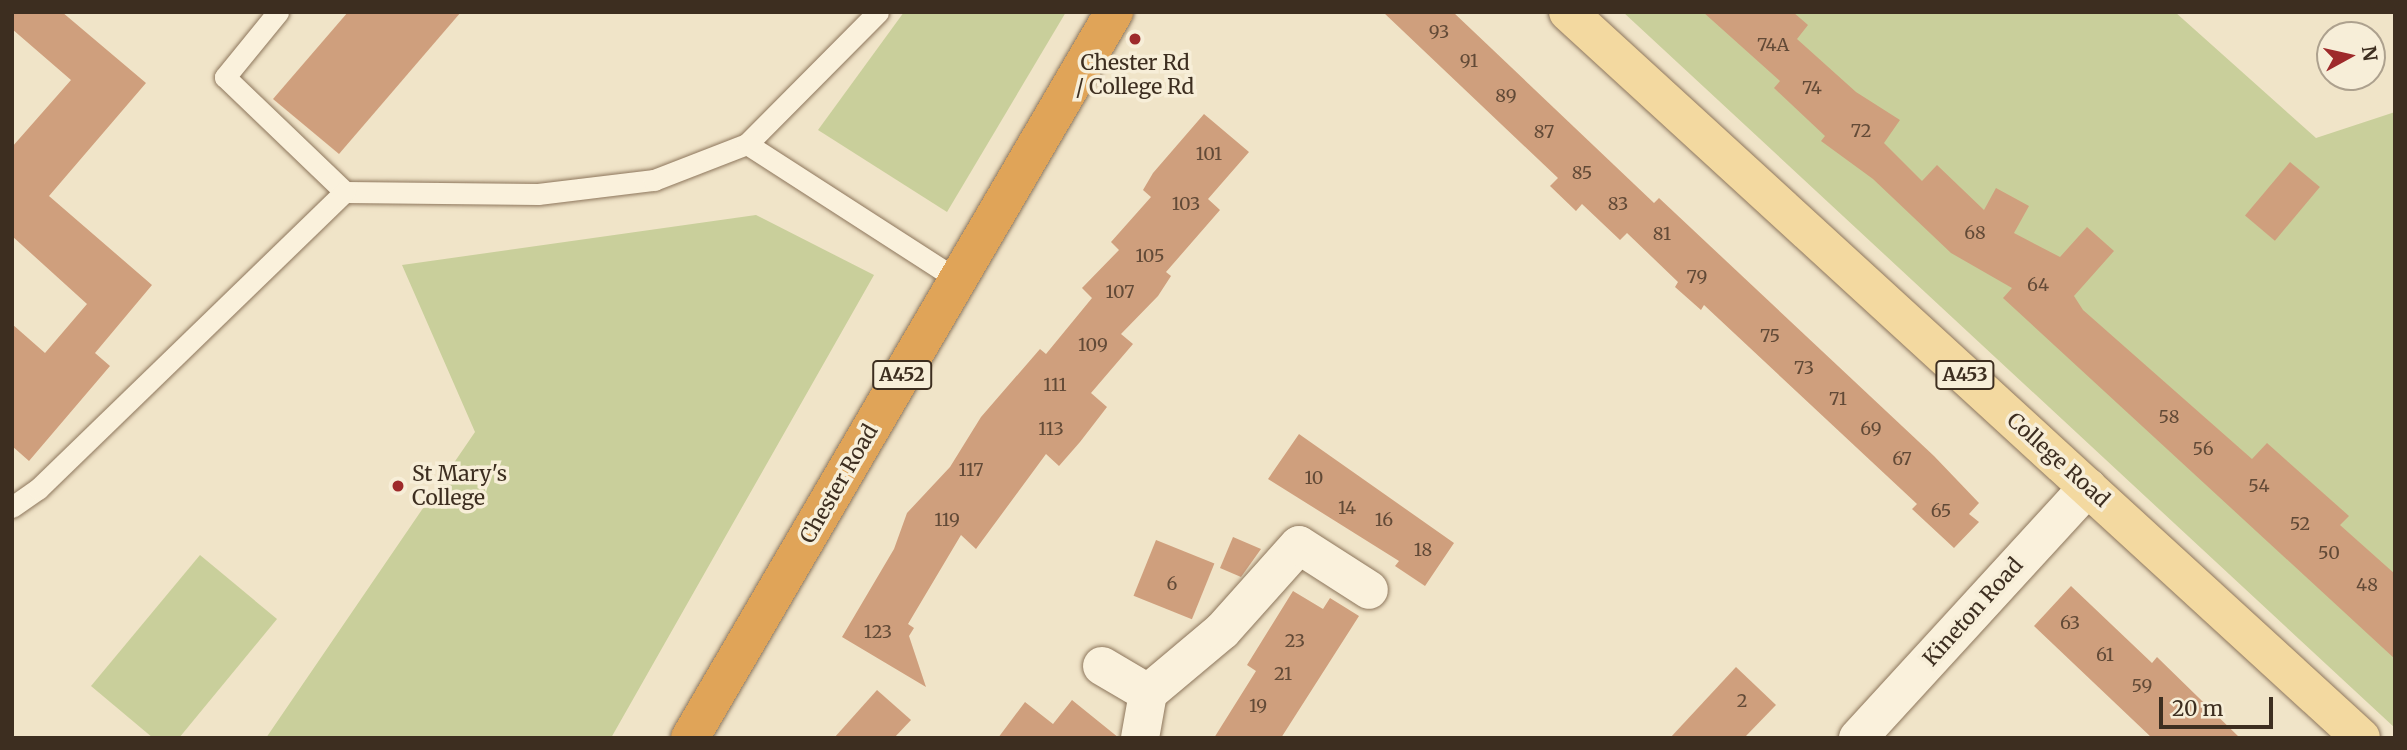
<!DOCTYPE html>
<html>
<head>
<meta charset="utf-8">
<style>
  body { margin:0 }
  #map { position:relative; width:2407px; height:750px; overflow:hidden; background:#f0e4c8; font-family:Merriweather,serif }
  div>[style] { position:absolute }
  .green>* { inset:0; background:#c9cf9b }
  .building>* { inset:0; background:#cf9f7d; transform-origin:0 0 }
  .roads { filter:drop-shadow(0 0 2px #8d765c) drop-shadow(0 0 2px #8d765c) }
  .lane>* { height:21px; margin:-10.5px; padding:0 10.5px; transform-origin:10.5px; border-radius:10.5px; background:#faf1dc }
  .street>* { height:38px; margin:-19px; padding:0 19px; transform-origin:19px; border-radius:19px; background:#faf1dc }
  .primary>* { height:38px; margin:-19px; padding:0 19px; transform-origin:19px; border-radius:19px; background:#f3d9a0 }
  .highway>* { height:38px; margin:-19px; padding:0 19px; transform-origin:19px; border-radius:19px; background:#e0a458 }
  .dots>* { width:19px; height:19px; translate:-50% -50%; box-sizing:border-box; border:4px solid #f7eed8; border-radius:50% }
  span { translate:-50% -50%; white-space:nowrap; text-align:center; line-height:1.15; -webkit-text-stroke:7px #f7eed8; paint-order:stroke }
  .number-label { font-size:18px; color:#624a37 }
  .number-label span { -webkit-text-stroke-width:0 }
  .shield-label span { padding:2px 5px; background:#f7eed8; border:2px solid; border-radius:5px; -webkit-text-stroke-width:0 }
  .shield-label { font-size:19px; color:#3d2e20; font-weight:700 }
  .poi-label { font-size:21px; color:#3d2e20 }
  .left { translate:0 -50%; text-align:left }
  .street-label { font-size:21px; color:#3d2e20 }
  .frame { position:absolute; inset:0; border:14px solid #3d2e20; pointer-events:none }
  .north { position:absolute; left:2316px; top:21px; width:70px; height:70px; box-sizing:border-box; background:#f7eed8; border:2px solid #ada18e; border-radius:50%; rotate:82deg; font-size:19px; font-weight:700; line-height:28px; text-align:center; color:#3d2e20 }
  .north::after { content:''; display:block; margin:auto; width:24px; height:32px; background:#9e2a2b; clip-path:polygon(50% 0,100% 100%,50% 72%,0 100%) }
  .scale { position:absolute; left:2159px; top:697px; width:114px; height:32px; box-sizing:border-box; border:4px solid #3d2e20; border-top:0; padding-left:9px; font-size:21px; line-height:24px; white-space:nowrap; color:#3d2e20; -webkit-text-stroke:5px #f7eed8; paint-order:stroke }
</style>
</head>
<body>
<div id="map">
  <div class="green">
    <i style="clip-path:polygon(904px 12px,1066px 12px,947px 212px,818px 130px)"></i>
    <i style="clip-path:polygon(1623px 12px,2175px 12px,2316px 138px,2395px 112px,2395px 728px)"></i>
    <i style="clip-path:polygon(756px 215px,874px 275px,611px 738px,266px 738px,475px 432px,402px 265px)"></i>
    <i style="clip-path:polygon(200px 555px,277px 619px,179px 738px,153px 738px,91px 686px)"></i>
  </div>
  <div class="building">
    <i style="clip-path:polygon(12px 12px,62px 12px,146px 83px,49px 196px,152px 285px,95px 353px,110px 366px,29px 461px,12px 446px,12px 324px,45px 353px,87px 304px,12px 236px,12px 147px,71px 80px,12px 29px)"></i>
    <i style="clip-path:polygon(348px 12px,461px 12px,339px 154px,273px 99px)"></i>
    <i style="clip-path:polygon(1383px 12px,1453px 12px,1654px 203px,1659px 198px,1934px 456px,1979px 503px,1969px 514px,1979px 522px,1954px 548px,1912px 509px,1917px 504px,1704px 305px,1701px 310px,1675px 287px,1678px 282px,1627px 233px,1620px 240px,1582px 204px,1576px 211px,1550px 186px,1558px 178px)"></i>
    <i style="clip-path:polygon(1703px 12px,1793px 12px,1808px 25px,1797px 39px,1856px 92px,1900px 120px,1884px 143px,1922px 181px,1937px 165px,1984px 210px,1996px 188px,2029px 206px,2014px 233px,2060px 257px,2087px 227px,2114px 251px,2074px 296px,2083px 310px,2252px 459px,2267px 443px,2349px 516px,2340px 525px,2395px 574px,2395px 659px,2003px 298px,2012px 288px,1951px 253px,1873px 179px,1821px 141px,1825px 136px,1774px 88px,1780px 81px)"></i>
    <i style="clip-path:polygon(1204px 114px,1249px 152px,1208px 199px,1220px 210px,1166px 272px,1171px 276px,1158px 296px,1121px 334px,1133px 344px,1091px 393px,1107px 407px,1080px 442px,1059px 466px,1046px 454px,976px 549px,961px 535px,908px 624px,914px 628px,909px 636px,926px 687px,842px 637px,894px 549px,907px 513px,950px 467px,981px 417px,1040px 349px,1046px 354px,1092px 298px,1082px 288px,1119px 250px,1111px 242px,1151px 197px,1143px 190px,1153px 173px)"></i>
    <i style="left:2290px;top:162px;width:39px;height:70px;rotate:40deg"></i>
    <i style="clip-path:polygon(1299px 434px,1454px 543px,1425px 586px,1395px 566px,1399px 561px,1268px 479px)"></i>
    <i style="clip-path:polygon(1233px 537px,1261px 549px,1241px 577px,1220px 568px)"></i>
    <i style="left:1156px;top:540px;width:63px;height:60px;rotate:22deg"></i>
    <i style="clip-path:polygon(2071px 586px,2152px 663px,2157px 657px,2240px 738px,2152px 738px,2034px 626px)"></i>
    <i style="clip-path:polygon(1293px 591px,1323px 609px,1330px 598px,1359px 616px,1281px 738px,1214px 738px,1256px 671px,1247px 665px)"></i>
    <i style="clip-path:polygon(1736px 667px,1776px 705px,1744px 738px,1670px 738px)"></i>
    <i style="clip-path:polygon(877px 690px,911px 720px,894px 738px,834px 738px)"></i>
    <i style="clip-path:polygon(1072px 700px,1119px 738px,998px 738px,1025px 702px,1053px 724px)"></i>
  </div>
  <div class="roads">
    <div class="lane">
      <i style="left:278px;top:12px;width:84px;rotate:129.2deg"></i>
      <i style="left:225px;top:77px;width:166px;rotate:43.8deg"></i>
      <i style="left:345px;top:192px;width:193px;rotate:0.6deg"></i>
      <i style="left:538px;top:194px;width:117px;rotate:-6.9deg"></i>
      <i style="left:654px;top:180px;width:100px;rotate:-21.2deg"></i>
      <i style="left:878px;top:12px;width:186px;rotate:134.8deg"></i>
      <i style="left:747px;top:144px;width:251px;rotate:32.8deg"></i>
      <i style="left:12px;top:507px;width:32px;rotate:-35deg"></i>
      <i style="left:38px;top:489px;width:427px;rotate:-44.1deg"></i>
    </div>
    <div class="street">
      <i style="left:1102px;top:666px;width:53px;rotate:30.4deg"></i>
      <i style="left:1140px;top:738px;width:46px;rotate:-79.9deg"></i>
      <i style="left:1148px;top:693px;width:97px;rotate:-40deg"></i>
      <i style="left:1222px;top:631px;width:115px;rotate:-48.2deg"></i>
      <i style="left:1299px;top:545px;width:83px;rotate:32.7deg"></i>
      <i style="left:1858px;top:738px;width:340px;rotate:-47.5deg"></i>
    </div>
    <div class="primary">
      <i style="left:1568px;top:12px;width:1075px;rotate:42.47deg"></i>
    </div>
    <div class="highway">
      <i style="left:690px;top:738px;width:841px;rotate:-59.71deg"></i>
    </div>
  </div>
  <div class="dots">
    <i style="left:1135px;top:39px;background:#9e2a2b"></i>
    <i style="left:398px;top:486px;background:#9e2a2b"></i>
  </div>
  <div class="number-label">
    <span style="left:1439px;top:32px">93</span>
    <span style="left:1773px;top:45px">74A</span>
    <span style="left:1469px;top:61px">91</span>
    <span style="left:1812px;top:88px">74</span>
    <span style="left:1506px;top:96px">89</span>
    <span style="left:1861px;top:131px">72</span>
    <span style="left:1544px;top:132px">87</span>
    <span style="left:1209px;top:154px">101</span>
    <span style="left:1582px;top:173px">85</span>
    <span style="left:1186px;top:204px">103</span>
    <span style="left:1618px;top:204px">83</span>
    <span style="left:1975px;top:233px">68</span>
    <span style="left:1662px;top:234px">81</span>
    <span style="left:1150px;top:256px">105</span>
    <span style="left:1697px;top:277px">79</span>
    <span style="left:2038px;top:285px">64</span>
    <span style="left:1120px;top:292px">107</span>
    <span style="left:1770px;top:336px">75</span>
    <span style="left:1093px;top:345px">109</span>
    <span style="left:1804px;top:368px">73</span>
    <span style="left:1055px;top:385px">111</span>
    <span style="left:1838px;top:399px">71</span>
    <span style="left:2169px;top:417px">58</span>
    <span style="left:1051px;top:429px">113</span>
    <span style="left:1871px;top:429px">69</span>
    <span style="left:2203px;top:449px">56</span>
    <span style="left:1902px;top:459px">67</span>
    <span style="left:971px;top:470px">117</span>
    <span style="left:1314px;top:478px">10</span>
    <span style="left:2259px;top:486px">54</span>
    <span style="left:1347px;top:508px">14</span>
    <span style="left:1941px;top:511px">65</span>
    <span style="left:947px;top:520px">119</span>
    <span style="left:1384px;top:520px">16</span>
    <span style="left:2300px;top:524px">52</span>
    <span style="left:1423px;top:550px">18</span>
    <span style="left:2329px;top:553px">50</span>
    <span style="left:1172px;top:584px">6</span>
    <span style="left:2367px;top:585px">48</span>
    <span style="left:2070px;top:623px">63</span>
    <span style="left:878px;top:632px">123</span>
    <span style="left:1295px;top:641px">23</span>
    <span style="left:2105px;top:655px">61</span>
    <span style="left:1283px;top:674px">21</span>
    <span style="left:2142px;top:686px">59</span>
    <span style="left:1742px;top:701px">2</span>
    <span style="left:1258px;top:706px">19</span>
  </div>
  <div class="shield-label">
    <span style="left:902px;top:375px">A452</span>
    <span style="left:1965px;top:375px">A453</span>
  </div>
  <div class="poi-label">
    <span style="left:1135px;top:75px">Chester Rd<br>/ College Rd</span>
    <span class="left" style="left:412px;top:486px">St Mary's<br>College</span>
  </div>
  <div class="street-label">
    <span style="left:2058px;top:460px;rotate:42deg">College Road</span>
    <span style="left:839px;top:484px;rotate:-60deg">Chester Road</span>
    <span style="left:1973px;top:612px;rotate:-48deg">Kineton Road</span>
  </div>
  <div class="frame"></div>
  <div class="north">N</div>
  <div class="scale">20 m</div>
</div>
</body>
</html>
